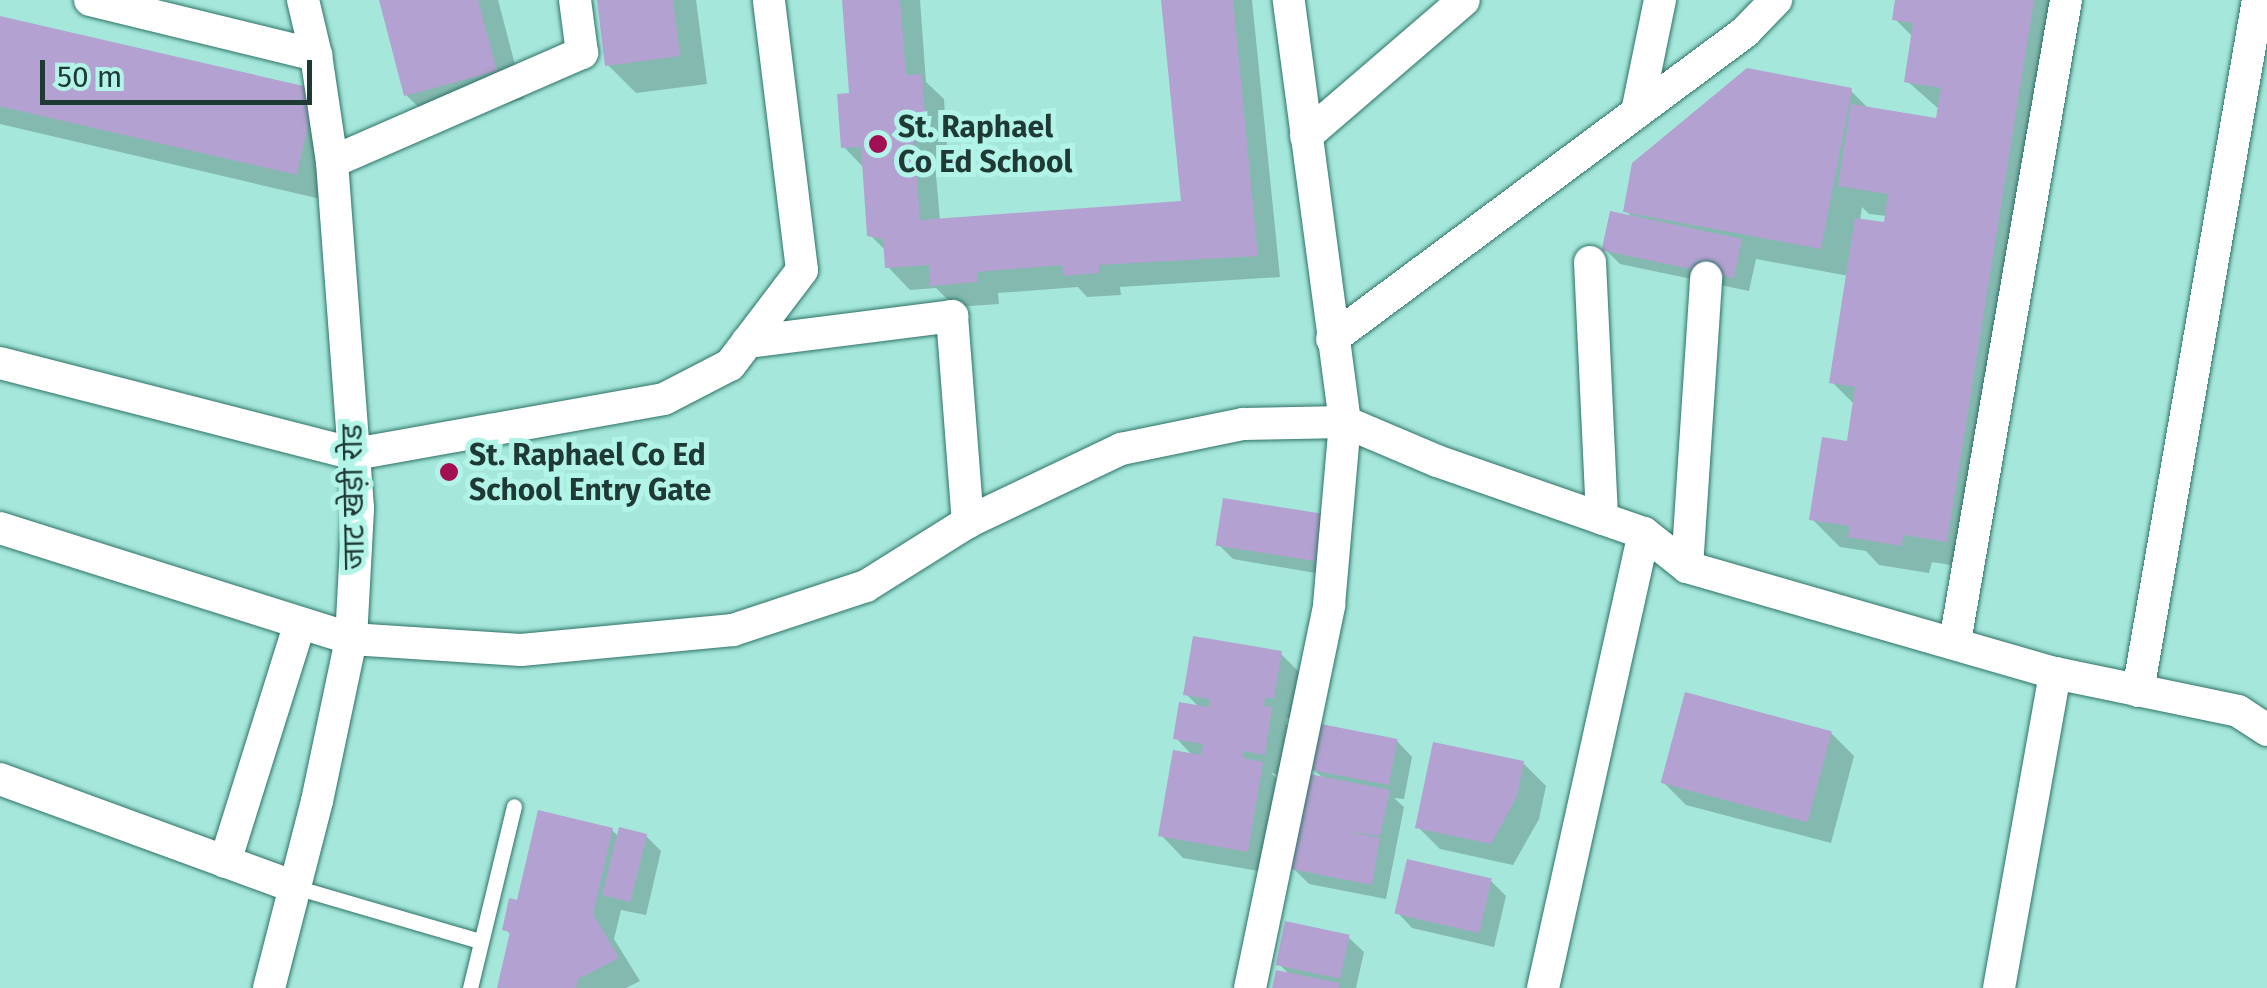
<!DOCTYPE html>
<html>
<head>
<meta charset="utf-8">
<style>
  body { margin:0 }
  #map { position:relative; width:2267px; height:988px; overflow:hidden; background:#a5e8db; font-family:"Fira Sans","Noto Sans Devanagari",sans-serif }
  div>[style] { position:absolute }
  .shadow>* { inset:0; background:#0003 }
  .building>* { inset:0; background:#b3a2d1; transform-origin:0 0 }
  .roads { filter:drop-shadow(0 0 2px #2f7267) drop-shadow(0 0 2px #2f7267) }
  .service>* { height:15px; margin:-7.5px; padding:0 7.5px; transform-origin:7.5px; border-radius:7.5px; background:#fff }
  .minor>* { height:32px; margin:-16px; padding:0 16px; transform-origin:16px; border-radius:16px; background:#fff }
  .dots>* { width:28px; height:28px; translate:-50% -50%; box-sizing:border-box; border:5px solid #b2f5e8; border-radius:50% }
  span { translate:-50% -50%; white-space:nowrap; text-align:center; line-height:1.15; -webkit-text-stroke:10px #b2f5e8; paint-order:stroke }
  .poi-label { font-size:30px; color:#1f3a35; font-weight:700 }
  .left { translate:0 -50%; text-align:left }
  .street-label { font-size:30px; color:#1f3a35 }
  .scale { position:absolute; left:40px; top:60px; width:272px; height:45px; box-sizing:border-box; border:5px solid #1f3a35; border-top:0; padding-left:12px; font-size:30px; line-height:35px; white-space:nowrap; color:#1f3a35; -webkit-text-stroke:8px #b2f5e8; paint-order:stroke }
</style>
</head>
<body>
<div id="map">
  <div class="shadow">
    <i style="clip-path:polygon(382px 0,498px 0,524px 99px,435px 123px,406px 95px)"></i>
    <i style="clip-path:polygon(599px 0,696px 0,707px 84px,636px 93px,608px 65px)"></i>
    <i style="clip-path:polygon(845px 0,920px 0,926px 82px,944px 99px,948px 162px,935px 163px,940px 221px,1184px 203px,1164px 0,1252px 0,1280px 277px,1120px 287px,1121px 295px,1087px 297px,1078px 287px,998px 293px,999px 304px,955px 307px,936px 288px,910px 290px,888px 267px,887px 252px,870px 235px,865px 169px,844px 147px,852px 96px)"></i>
    <i style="clip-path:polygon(evenodd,1898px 0,2066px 0,1975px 569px,1932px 562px,1929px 573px,1879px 565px,1866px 551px,1840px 547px,1812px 519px,1849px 444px,1855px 405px,1832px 382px,1849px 276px,1756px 259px,1749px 291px,1620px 264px,1605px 249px,1634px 219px,1626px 211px,1850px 90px,1870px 110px,1938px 121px,1940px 110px,1907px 81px,1914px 38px,1895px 19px,1898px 0,1862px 207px,1869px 214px,1887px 216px,1886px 225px,1860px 221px,1862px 207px)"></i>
    <i style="clip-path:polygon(0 18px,314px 93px,343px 121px,325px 200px,0 124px)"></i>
    <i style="clip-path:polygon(1325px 517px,1333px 576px,1233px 559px,1218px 544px)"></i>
    <i style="clip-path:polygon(1281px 654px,1303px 676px,1295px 720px,1287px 718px,1286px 724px,1294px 732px,1287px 776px,1271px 773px,1285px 787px,1270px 873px,1183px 858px,1161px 835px,1193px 756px,1176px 738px,1201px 709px,1186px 694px)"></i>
    <i style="clip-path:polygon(1831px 733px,1854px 756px,1831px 843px,1686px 805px,1664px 783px)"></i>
    <i style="clip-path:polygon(1397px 741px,1412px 757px,1404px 799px,1394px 798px,1404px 807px,1386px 899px,1309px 884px,1294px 869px,1324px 779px,1314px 770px)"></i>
    <i style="clip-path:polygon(1523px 763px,1546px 786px,1539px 819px,1513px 865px,1440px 849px,1418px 827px)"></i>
    <i style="clip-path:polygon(612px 830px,619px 837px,646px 836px,661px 851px,646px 915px,621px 910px,614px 939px,640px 981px,626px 988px,500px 988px,512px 936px,505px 929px,519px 903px)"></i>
    <i style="clip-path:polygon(1491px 881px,1506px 896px,1494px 947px,1412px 928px,1397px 912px)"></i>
    <i style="clip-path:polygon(1348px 937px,1364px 952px,1356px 988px,1274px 988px,1290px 975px,1279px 964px)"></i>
  </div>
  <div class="building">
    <i style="clip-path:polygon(379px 0,478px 0,497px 71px,404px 96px)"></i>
    <i style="clip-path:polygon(597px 0,673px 0,680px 56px,605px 66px)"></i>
    <i style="clip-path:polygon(842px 0,900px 0,906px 75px,922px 74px,927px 140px,914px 141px,920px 220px,1181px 201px,1161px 0,1233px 0,1258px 256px,1099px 265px,1099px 273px,1063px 276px,1062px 265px,977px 272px,978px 282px,930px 286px,929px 265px,885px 268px,883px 239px,867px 236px,861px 147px,841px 148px,837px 94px,849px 93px)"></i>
    <i style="clip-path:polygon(1895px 0,2034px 0,1947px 542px,1904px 535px,1901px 546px,1848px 537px,1850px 526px,1809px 520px,1822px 437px,1847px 441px,1855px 387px,1829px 383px,1855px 218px,1884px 222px,1888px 194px,1838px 186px,1851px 104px,1936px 118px,1941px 88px,1904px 82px,1913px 23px,1892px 20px)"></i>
    <i style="left:0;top:16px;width:325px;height:88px;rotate:13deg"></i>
    <i style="clip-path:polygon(1747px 68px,1852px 88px,1821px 249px,1623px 212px,1632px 163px)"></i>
    <i style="left:1610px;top:211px;width:135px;height:40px;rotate:12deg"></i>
    <i style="left:1223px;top:498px;width:104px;height:48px;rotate:9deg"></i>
    <i style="clip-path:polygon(1193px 636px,1282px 651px,1274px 699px,1265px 697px,1264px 706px,1272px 707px,1265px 755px,1244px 751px,1243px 758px,1263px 762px,1248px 852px,1158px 836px,1173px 750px,1201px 755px,1203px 744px,1173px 739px,1179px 702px,1209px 707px,1210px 699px,1183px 695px)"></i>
    <i style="left:1685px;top:692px;width:152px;height:94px;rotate:15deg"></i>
    <i style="left:1321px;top:724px;width:78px;height:47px;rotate:11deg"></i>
    <i style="clip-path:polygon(1433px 742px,1524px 761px,1517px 796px,1491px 844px,1415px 828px)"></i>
    <i style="clip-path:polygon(1309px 774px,1390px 790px,1380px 836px,1344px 831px,1380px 838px,1372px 885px,1291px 869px)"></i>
    <i style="clip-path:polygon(538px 810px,613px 828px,593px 914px,619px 958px,578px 979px,576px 988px,497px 988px,510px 932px,502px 930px,509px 898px,517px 900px)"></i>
    <i style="left:619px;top:827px;width:29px;height:70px;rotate:14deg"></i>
    <i style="left:1407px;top:859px;width:87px;height:56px;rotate:13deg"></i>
    <i style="left:1285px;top:921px;width:66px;height:45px;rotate:12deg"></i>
    <i style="clip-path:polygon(1276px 970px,1340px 983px,1339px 988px,1272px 988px)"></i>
  </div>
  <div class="roads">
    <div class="service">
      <i style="left:295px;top:887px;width:193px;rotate:16.3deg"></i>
      <i style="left:470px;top:988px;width:187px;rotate:-76.4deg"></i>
    </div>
    <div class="minor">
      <i style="left:90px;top:0;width:233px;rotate:13.7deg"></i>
      <i style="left:1637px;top:112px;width:114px;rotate:-78.4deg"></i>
      <i style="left:1306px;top:136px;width:208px;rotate:-40.7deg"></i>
      <i style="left:332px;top:162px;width:273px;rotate:-23.6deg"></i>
      <i style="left:582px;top:53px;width:53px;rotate:-97.5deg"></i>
      <i style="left:1590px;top:262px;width:257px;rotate:87.3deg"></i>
      <i style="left:1332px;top:339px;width:515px;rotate:-36.62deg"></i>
      <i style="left:1745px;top:32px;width:45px;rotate:-45.9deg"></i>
      <i style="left:747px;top:342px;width:207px;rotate:-7.2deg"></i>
      <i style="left:952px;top:316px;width:207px;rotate:85.6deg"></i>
      <i style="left:0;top:363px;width:366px;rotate:14.4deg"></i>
      <i style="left:355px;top:454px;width:314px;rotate:-10.1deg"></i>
      <i style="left:664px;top:399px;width:74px;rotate:-27.3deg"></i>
      <i style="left:730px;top:365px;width:119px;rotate:-52.8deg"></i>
      <i style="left:802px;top:270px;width:272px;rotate:-97deg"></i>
      <i style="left:0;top:528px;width:368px;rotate:17.5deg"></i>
      <i style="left:351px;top:639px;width:170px;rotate:3.7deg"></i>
      <i style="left:521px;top:650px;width:213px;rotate:-5.4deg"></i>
      <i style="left:733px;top:630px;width:140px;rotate:-18.3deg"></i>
      <i style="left:866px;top:586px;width:120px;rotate:-32.1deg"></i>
      <i style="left:968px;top:522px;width:170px;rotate:-25.5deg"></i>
      <i style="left:1121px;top:449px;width:125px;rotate:-11.6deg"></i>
      <i style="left:1243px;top:424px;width:102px;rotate:-1.1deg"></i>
      <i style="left:1345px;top:422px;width:100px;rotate:23deg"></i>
      <i style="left:1437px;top:461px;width:219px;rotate:19.2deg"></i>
      <i style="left:1644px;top:533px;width:55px;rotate:38.3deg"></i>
      <i style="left:1687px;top:567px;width:383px;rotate:16.1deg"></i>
      <i style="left:2055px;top:673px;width:187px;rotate:11.7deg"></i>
      <i style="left:2238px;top:711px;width:35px;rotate:33deg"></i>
      <i style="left:1687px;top:567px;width:290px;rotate:-86.2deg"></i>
      <i style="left:1955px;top:642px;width:652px;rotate:-80.19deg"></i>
      <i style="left:2138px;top:691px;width:701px;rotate:-80.15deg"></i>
      <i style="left:0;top:779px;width:314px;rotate:20.1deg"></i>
      <i style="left:225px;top:862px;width:250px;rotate:-72.6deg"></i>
      <i style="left:269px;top:988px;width:193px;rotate:-75.6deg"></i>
      <i style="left:317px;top:801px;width:166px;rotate:-78.1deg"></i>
      <i style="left:351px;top:639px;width:131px;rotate:-86.9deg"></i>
      <i style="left:358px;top:508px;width:347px;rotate:-94.3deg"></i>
      <i style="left:332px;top:162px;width:108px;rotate:-98.5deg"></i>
      <i style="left:316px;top:55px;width:57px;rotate:-103.3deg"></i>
      <i style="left:1250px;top:988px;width:391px;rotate:-78.3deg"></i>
      <i style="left:1329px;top:605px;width:184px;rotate:-85deg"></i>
      <i style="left:1345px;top:422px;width:426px;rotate:-97.6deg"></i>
      <i style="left:1543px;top:988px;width:466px;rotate:-77.5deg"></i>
      <i style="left:1999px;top:988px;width:320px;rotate:-79.9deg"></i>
    </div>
  </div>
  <div class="dots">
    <i style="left:878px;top:144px;background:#a21053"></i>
    <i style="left:449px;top:472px;background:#a21053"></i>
  </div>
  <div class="poi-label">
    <span class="left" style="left:898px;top:144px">St. Raphael<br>Co Ed School</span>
    <span class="left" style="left:469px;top:472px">St. Raphael Co Ed<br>School Entry Gate</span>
  </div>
  <div class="street-label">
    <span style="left:353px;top:497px;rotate:-91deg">जाट खेड़ी रोड</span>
  </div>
  <div class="scale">50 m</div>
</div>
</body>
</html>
